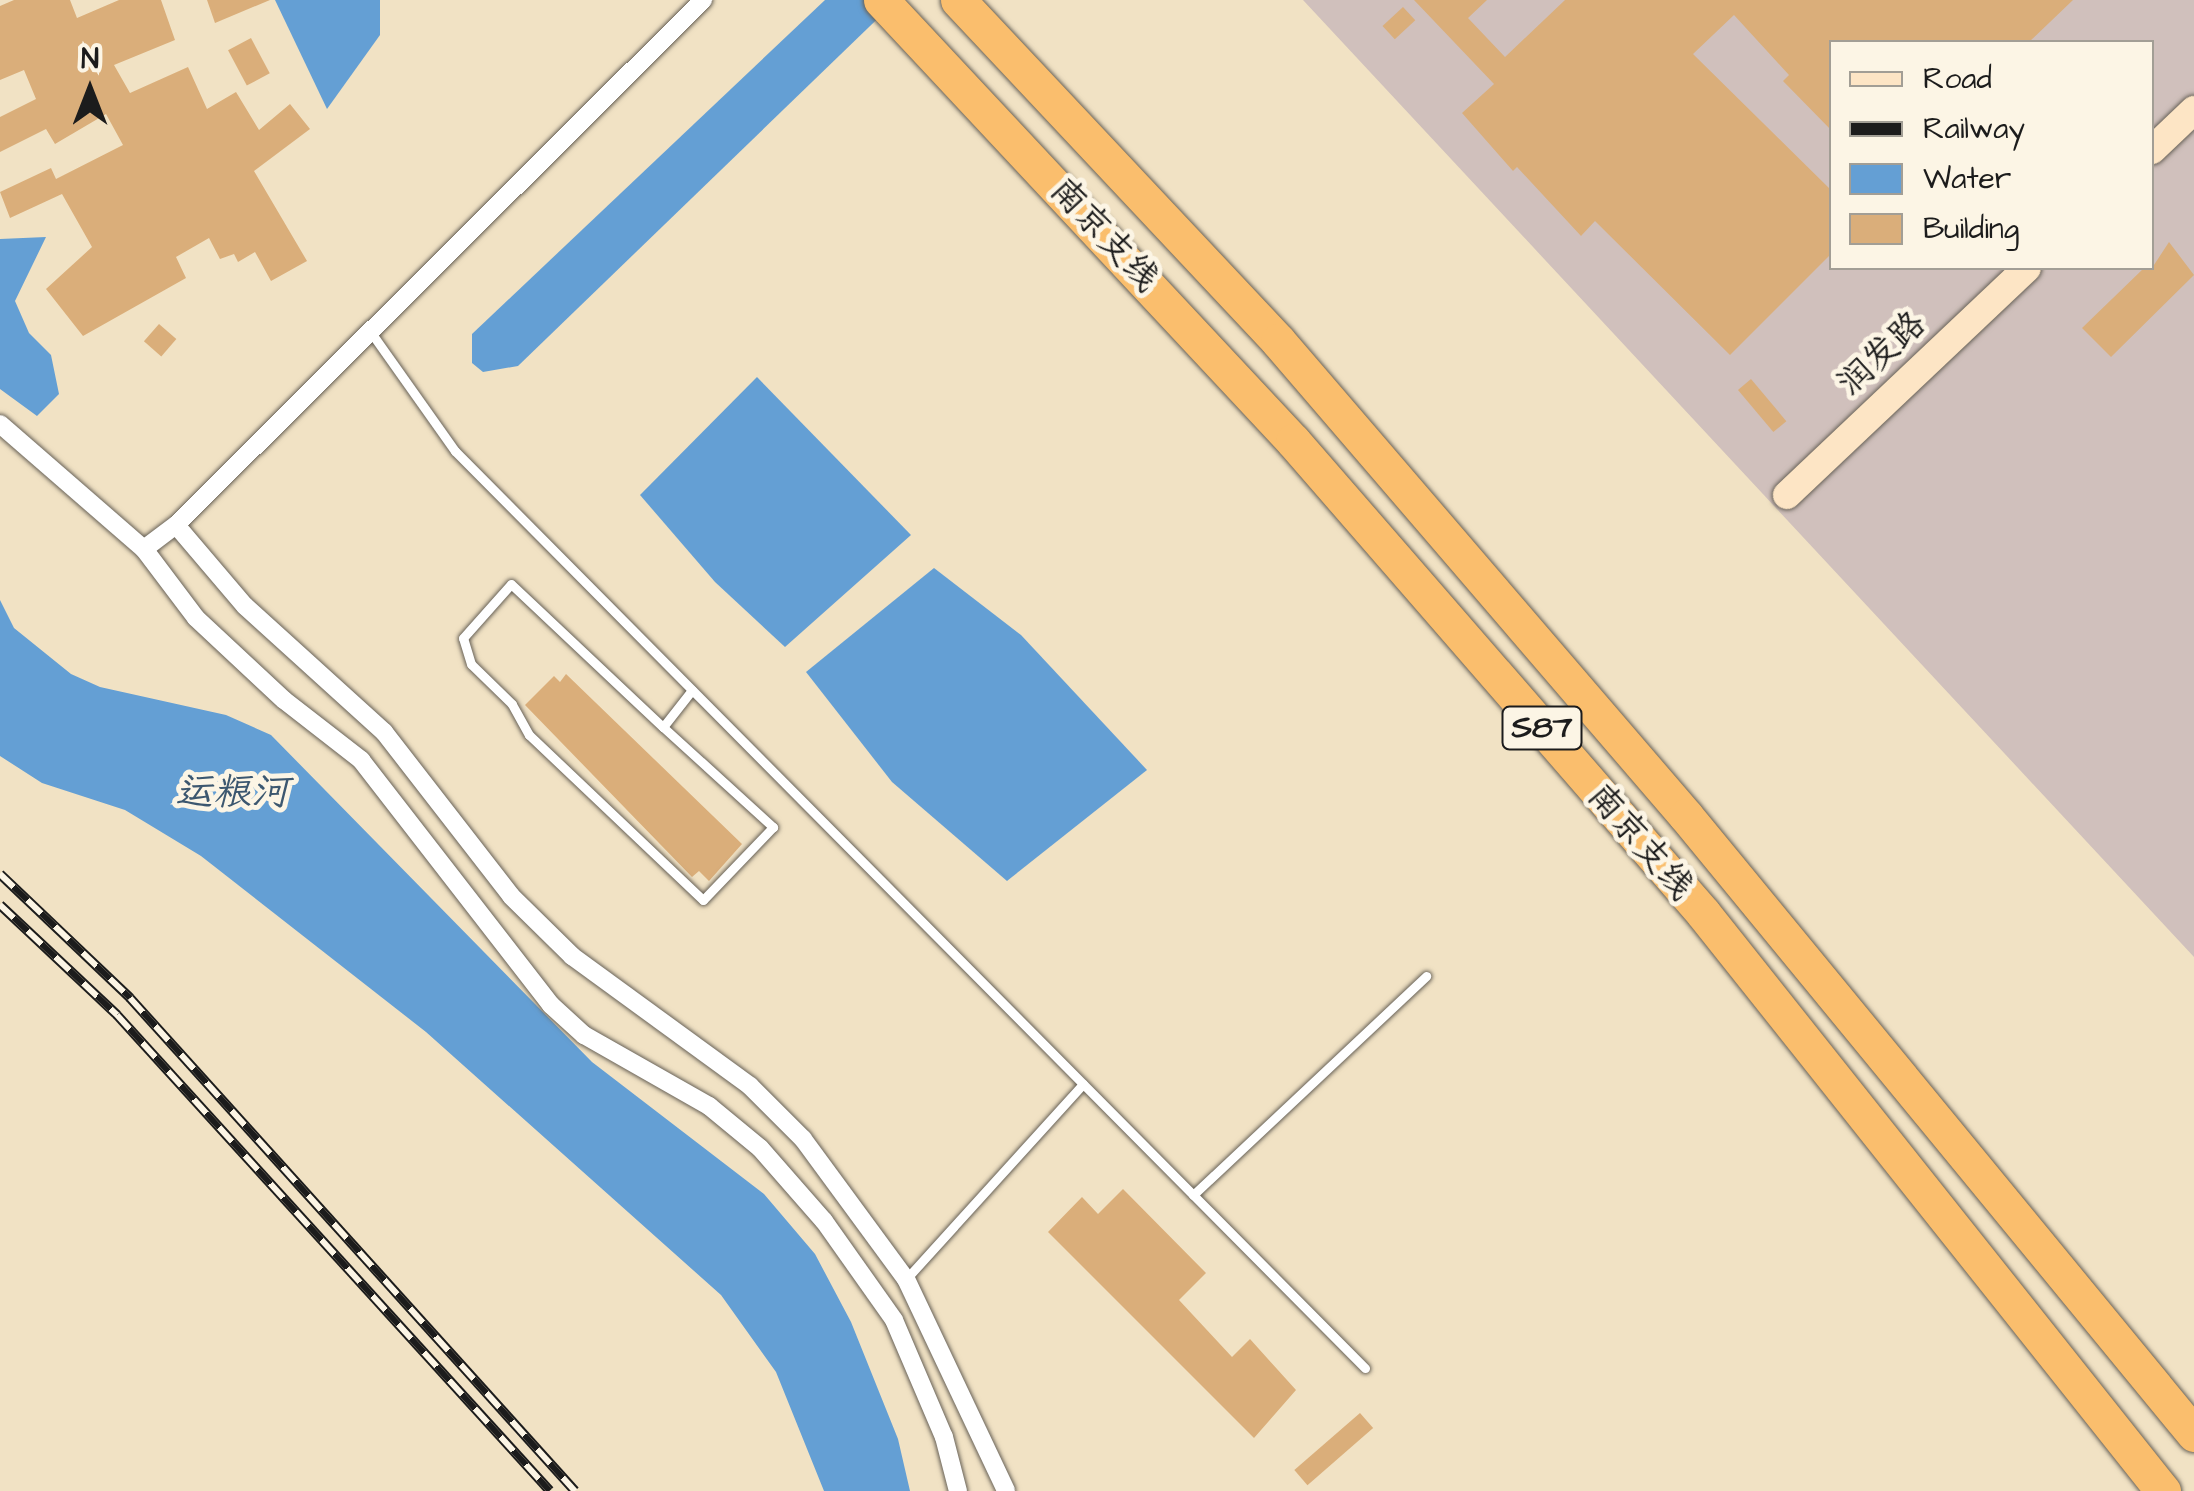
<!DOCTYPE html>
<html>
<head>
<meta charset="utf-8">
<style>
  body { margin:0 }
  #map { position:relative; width:2194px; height:1491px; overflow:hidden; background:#f1e2c4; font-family:"Architects Daughter","LXGW WenKai TC",sans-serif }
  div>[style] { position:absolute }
  .industrial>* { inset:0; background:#d0c0bc }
  .water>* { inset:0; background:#649fd4 }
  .building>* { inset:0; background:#daae7a; transform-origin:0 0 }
  .roads { filter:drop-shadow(0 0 2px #676157) drop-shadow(0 0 2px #676157) }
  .lane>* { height:9px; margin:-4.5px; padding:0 4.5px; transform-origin:4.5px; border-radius:4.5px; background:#fff }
  .street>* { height:18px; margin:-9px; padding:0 9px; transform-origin:9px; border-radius:9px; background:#fff }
  .secondary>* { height:28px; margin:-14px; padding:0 14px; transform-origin:14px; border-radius:14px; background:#fde5c5 }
  .highway>* { height:35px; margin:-17.5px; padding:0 17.5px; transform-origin:17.5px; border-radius:17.5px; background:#fabe6d }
  .rail>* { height:10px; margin-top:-5px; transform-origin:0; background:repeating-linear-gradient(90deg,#fcf5e5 0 19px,#1c1c1c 0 38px); box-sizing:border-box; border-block:2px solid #1c1c1c }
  span { translate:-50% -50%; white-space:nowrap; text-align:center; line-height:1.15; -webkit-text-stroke:10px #fcf5e5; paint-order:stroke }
  .shield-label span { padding:2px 8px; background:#fcf5e5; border:2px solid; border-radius:8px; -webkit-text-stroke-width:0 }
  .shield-label { font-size:32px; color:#1c1c1c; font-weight:700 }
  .street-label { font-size:35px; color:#1c1c1c }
  .water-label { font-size:38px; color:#3c576f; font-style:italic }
  .legend { position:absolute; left:1829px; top:40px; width:325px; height:230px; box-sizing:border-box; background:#fcf5e5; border:2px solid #a29e95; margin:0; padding:12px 18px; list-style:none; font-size:30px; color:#1c1c1c }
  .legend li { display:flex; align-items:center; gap:20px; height:50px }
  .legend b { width:50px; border:2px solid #a29e95 }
  .north { position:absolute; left:40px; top:40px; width:100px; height:100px; -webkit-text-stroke:8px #fcf5e5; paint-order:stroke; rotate:0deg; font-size:28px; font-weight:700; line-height:40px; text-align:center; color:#1c1c1c }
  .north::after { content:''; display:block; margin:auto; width:35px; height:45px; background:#1c1c1c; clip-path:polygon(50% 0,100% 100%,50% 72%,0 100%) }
</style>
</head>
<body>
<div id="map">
  <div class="industrial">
    <i style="clip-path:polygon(evenodd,1303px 0,2194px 0,2194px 957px,1303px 0,1832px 42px,2152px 42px,2152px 268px,1832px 268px,1832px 42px)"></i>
  </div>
  <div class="water">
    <i style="clip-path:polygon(275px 0,380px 0,380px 35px,327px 109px)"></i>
    <i style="clip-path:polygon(825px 0,897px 0,518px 366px,483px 372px,472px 363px,472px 334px)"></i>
    <i style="clip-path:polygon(46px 237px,15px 301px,29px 333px,51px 355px,59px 394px,37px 416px,0 389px,0 239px)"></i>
    <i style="clip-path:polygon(757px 377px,911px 535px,785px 647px,715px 582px,640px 495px)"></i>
    <i style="clip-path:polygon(934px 568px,1021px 635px,1147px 770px,1007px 881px,892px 782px,806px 672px)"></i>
    <i style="clip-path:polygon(0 600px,14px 628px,71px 674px,100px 687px,226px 715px,271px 735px,592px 1062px,764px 1194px,815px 1254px,851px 1322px,898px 1439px,910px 1491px,824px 1491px,776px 1372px,721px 1295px,426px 1032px,201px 856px,125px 810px,42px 783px,0 756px)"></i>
  </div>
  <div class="building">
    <i style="clip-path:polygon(14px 0,70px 0,77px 18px,119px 0,161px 0,175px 40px,114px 65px,130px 93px,188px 67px,207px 109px,236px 92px,259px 130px,290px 104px,310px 129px,254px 171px,307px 261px,271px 281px,255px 252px,238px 262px,234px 254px,220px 259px,209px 238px,176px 257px,186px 278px,83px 336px,46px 289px,92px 247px,62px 194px,10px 218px,0 192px,51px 168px,56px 179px,123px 145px,106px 114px,55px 144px,46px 129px,0 152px,0 117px,36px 99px,24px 70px,0 80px,0 6px)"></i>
    <i style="clip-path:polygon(207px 0,270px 0,215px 23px)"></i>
    <i style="clip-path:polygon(1414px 0,1487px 0,1468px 18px,1505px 57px,1565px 0,2073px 0,2029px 42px,1832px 42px,1832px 131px,1783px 81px,1789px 75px,1734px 15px,1693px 54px,1832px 191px,1832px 253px,1730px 355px,1595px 221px,1581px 236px,1517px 167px,1513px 171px,1462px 113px,1494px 84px)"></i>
    <i style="left:1403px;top:7px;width:18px;height:28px;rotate:47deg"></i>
    <i style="left:251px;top:38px;width:40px;height:26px;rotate:62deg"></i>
    <i style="clip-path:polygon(2169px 242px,2194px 275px,2111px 357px,2082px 328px,2144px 268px,2152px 268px)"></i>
    <i style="left:159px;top:324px;width:23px;height:23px;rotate:41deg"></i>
    <i style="left:1751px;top:379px;width:55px;height:17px;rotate:50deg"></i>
    <i style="clip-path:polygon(566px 674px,742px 844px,709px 881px,699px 871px,692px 877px,525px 705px,554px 676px,560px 682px)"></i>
    <i style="clip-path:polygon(1123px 1189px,1206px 1273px,1179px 1300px,1232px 1357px,1250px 1339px,1296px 1390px,1254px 1438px,1048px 1232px,1082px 1197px,1098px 1214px)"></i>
    <i style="left:1360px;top:1413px;width:20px;height:87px;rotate:49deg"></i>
  </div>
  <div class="roads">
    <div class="lane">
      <i style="left:370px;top:331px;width:147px;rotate:54.7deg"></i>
      <i style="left:455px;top:451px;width:1292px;rotate:45.22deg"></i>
      <i style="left:663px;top:727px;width:149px;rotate:42.3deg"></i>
      <i style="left:773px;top:827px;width:101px;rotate:133.8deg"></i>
      <i style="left:703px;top:900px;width:240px;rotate:-136.5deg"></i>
      <i style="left:529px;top:735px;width:35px;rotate:-119deg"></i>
      <i style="left:512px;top:704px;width:57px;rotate:-135.7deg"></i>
      <i style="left:471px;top:664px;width:27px;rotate:-107deg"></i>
      <i style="left:463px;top:638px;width:72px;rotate:-48.4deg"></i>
      <i style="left:511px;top:584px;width:209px;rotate:43.3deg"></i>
      <i style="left:663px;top:727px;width:47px;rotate:-51.9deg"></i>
      <i style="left:1193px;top:1195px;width:320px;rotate:-43.2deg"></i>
      <i style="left:907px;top:1278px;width:262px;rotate:-47.8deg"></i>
    </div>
    <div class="street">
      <i style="left:0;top:424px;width:191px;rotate:41deg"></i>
      <i style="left:144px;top:549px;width:86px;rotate:53deg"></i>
      <i style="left:196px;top:618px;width:120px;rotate:43deg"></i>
      <i style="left:284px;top:700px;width:98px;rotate:37.9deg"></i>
      <i style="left:361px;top:760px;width:310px;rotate:52.2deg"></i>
      <i style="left:551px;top:1005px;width:45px;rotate:42.3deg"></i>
      <i style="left:584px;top:1035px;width:144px;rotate:29.6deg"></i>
      <i style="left:709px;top:1106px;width:66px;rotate:39.5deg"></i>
      <i style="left:760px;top:1148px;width:97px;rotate:48.8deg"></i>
      <i style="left:824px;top:1221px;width:121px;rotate:54.7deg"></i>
      <i style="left:894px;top:1320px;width:127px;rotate:66.9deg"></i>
      <i style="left:944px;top:1437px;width:56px;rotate:75.5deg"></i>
      <i style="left:176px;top:525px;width:106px;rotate:49.6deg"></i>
      <i style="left:245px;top:606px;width:188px;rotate:42.2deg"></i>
      <i style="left:384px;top:732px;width:207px;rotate:52.2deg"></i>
      <i style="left:511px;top:896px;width:86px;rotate:44.5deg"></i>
      <i style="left:572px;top:956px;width:220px;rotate:36.1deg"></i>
      <i style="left:750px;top:1086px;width:75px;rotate:45deg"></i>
      <i style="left:803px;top:1139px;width:174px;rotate:53.7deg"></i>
      <i style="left:906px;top:1279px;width:234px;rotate:64.7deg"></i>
      <i style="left:144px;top:549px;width:40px;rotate:-37deg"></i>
      <i style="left:176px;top:525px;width:744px;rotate:-44.89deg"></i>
    </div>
    <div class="secondary">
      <i style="left:2152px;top:150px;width:58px;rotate:-43.6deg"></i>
      <i style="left:1787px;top:495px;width:330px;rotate:-43.4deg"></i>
    </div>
    <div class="highway">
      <i style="left:881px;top:0;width:604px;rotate:46.95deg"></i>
      <i style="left:1293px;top:441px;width:625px;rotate:49.02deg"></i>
      <i style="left:1703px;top:913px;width:739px;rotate:51.49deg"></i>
      <i style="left:958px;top:0;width:468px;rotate:46.8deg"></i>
      <i style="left:1278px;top:341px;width:626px;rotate:49.34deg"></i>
      <i style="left:1686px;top:816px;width:800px;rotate:50.58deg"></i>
    </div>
  </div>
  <div class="rail">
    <i style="left:0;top:874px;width:180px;rotate:43.6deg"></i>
    <i style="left:130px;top:998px;width:664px;rotate:47.93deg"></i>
    <i style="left:0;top:905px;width:161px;rotate:43.2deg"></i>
    <i style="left:117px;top:1015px;width:643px;rotate:47.71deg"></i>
  </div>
  <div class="shield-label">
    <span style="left:1542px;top:728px">S87</span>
  </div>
  <div class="street-label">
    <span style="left:1104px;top:235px;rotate:47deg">南京支线</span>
    <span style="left:1882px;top:354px;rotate:-43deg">润发路</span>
    <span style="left:1640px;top:842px;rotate:49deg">南京支线</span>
  </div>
  <div class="water-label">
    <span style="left:232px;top:794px">运粮河</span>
  </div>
  <ul class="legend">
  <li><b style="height:12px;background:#fde5c5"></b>Road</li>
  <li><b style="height:12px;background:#1c1c1c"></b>Railway</li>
  <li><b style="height:28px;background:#649fd4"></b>Water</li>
  <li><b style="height:28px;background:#daae7a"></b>Building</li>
  </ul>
  <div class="north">N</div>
</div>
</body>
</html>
